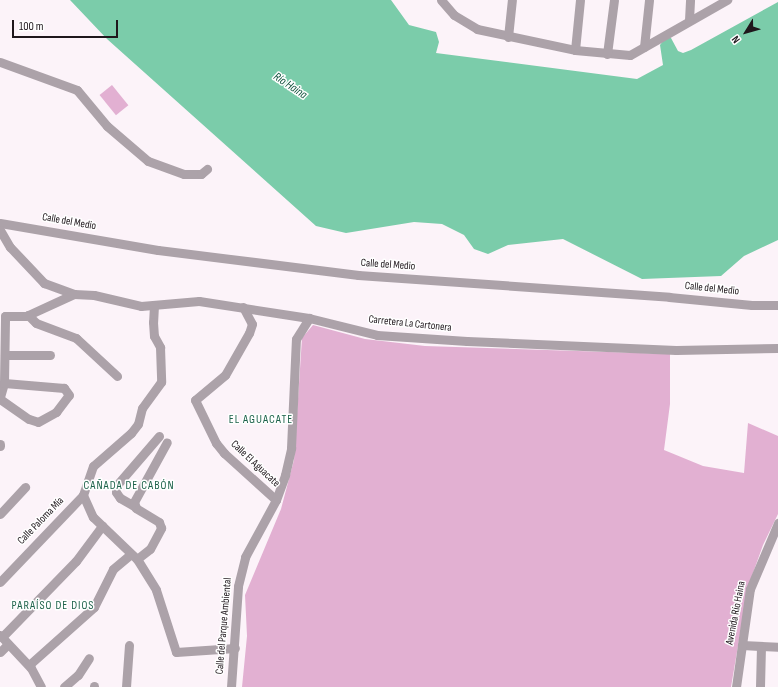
<!DOCTYPE html>
<html>
<head>
<meta charset="utf-8">
<style>
  body { margin:0 }
  #map { position:relative; width:778px; height:687px; overflow:hidden; background:#fcf3f9; font-family:"Sofia Sans Condensed",sans-serif }
  div>[style] { position:absolute }
  .green>* { inset:0; background:#e2b0d2; transform-origin:0 0 }
  .water>* { inset:0; background:#7bccaa }
  .minor>* { height:9px; margin:-4.5px; padding:0 4.5px; transform-origin:4.5px; border-radius:4.5px; background:#aca2a9 }
  span { translate:-50% -50%; white-space:nowrap; text-align:center; line-height:1.15; -webkit-text-stroke:3px #fff; paint-order:stroke }
  .street-label { font-size:11px; color:#1f171c }
  .water-label { font-size:12px; color:#10523c; font-style:italic }
  .neighbourhood-label { font-size:12px; color:#1e634b; letter-spacing:1px }
  .north { position:absolute; left:726px; top:12px; width:40px; height:40px; -webkit-text-stroke:3px #fff; paint-order:stroke; rotate:233deg; font-size:11px; font-weight:700; line-height:16px; text-align:center; color:#1f171c }
  .north::after { content:''; display:block; margin:auto; width:14px; height:18px; background:#1f171c; clip-path:polygon(50% 0,100% 100%,50% 72%,0 100%) }
  .scale { position:absolute; left:12px; top:20px; width:106px; height:18px; box-sizing:border-box; border:2px solid #1f171c; border-top:0; padding-left:5px; font-size:12px; line-height:14px; white-space:nowrap; color:#1f171c; -webkit-text-stroke:3px #fff; paint-order:stroke }
</style>
</head>
<body>
<div id="map">
  <div class="green">
    <i style="left:112px;top:85px;width:26px;height:16px;rotate:51deg"></i>
    <i style="clip-path:polygon(313px 325px,365px 339px,425px 346px,670px 354px,670px 404px,664px 450px,703px 466px,744px 473px,748px 423px,778px 436px,778px 514px,763px 545px,748px 587px,731px 687px,242px 687px,247px 636px,245px 595px,281px 509px,294px 460px,302px 338px)"></i>
  </div>
  <div class="water">
    <i style="clip-path:polygon(70px 0,391px 0,409px 25px,436px 32px,439px 42px,436px 53px,637px 79px,663px 65px,660px 45px,666px 37px,671px 38px,678px 51px,683px 53px,691px 50px,778px 2px,778px 240px,744px 256px,721px 276px,642px 279px,563px 239px,508px 245px,488px 254px,474px 249px,464px 235px,442px 224px,414px 222px,346px 233px,316px 226px,107px 39px)"></i>
  </div>
  <div class="minor">
    <i style="left:441px;top:0;width:20px;rotate:49deg"></i>
    <i style="left:454px;top:15px;width:27px;rotate:31deg"></i>
    <i style="left:477px;top:29px;width:100px;rotate:12.1deg"></i>
    <i style="left:575px;top:50px;width:55px;rotate:5.2deg"></i>
    <i style="left:630px;top:55px;width:112px;rotate:-29.6deg"></i>
    <i style="left:689px;top:20px;width:20px;rotate:-87deg"></i>
    <i style="left:508px;top:37px;width:37px;rotate:-84deg"></i>
    <i style="left:644px;top:47px;width:47px;rotate:-83.9deg"></i>
    <i style="left:575px;top:50px;width:50px;rotate:-84.3deg"></i>
    <i style="left:607px;top:54px;width:54px;rotate:-82.6deg"></i>
    <i style="left:0;top:62px;width:82px;rotate:20deg"></i>
    <i style="left:77px;top:90px;width:47px;rotate:50.2deg"></i>
    <i style="left:107px;top:126px;width:54px;rotate:40.5deg"></i>
    <i style="left:148px;top:161px;width:38px;rotate:20deg"></i>
    <i style="left:184px;top:174px;width:17px"></i>
    <i style="left:201px;top:174px;width:8px;rotate:-40deg"></i>
    <i style="left:0;top:223px;width:160px;rotate:9.7deg"></i>
    <i style="left:158px;top:250px;width:202px;rotate:7.1deg"></i>
    <i style="left:358px;top:275px;width:312px;rotate:4deg"></i>
    <i style="left:669px;top:297px;width:83px;rotate:5.5deg"></i>
    <i style="left:752px;top:305px;width:26px"></i>
    <i style="left:0;top:230px;width:20px;rotate:60deg"></i>
    <i style="left:10px;top:247px;width:50px;rotate:46.6deg"></i>
    <i style="left:44px;top:283px;width:32px;rotate:20deg"></i>
    <i style="left:74px;top:294px;width:20px;rotate:3deg"></i>
    <i style="left:94px;top:295px;width:48px;rotate:13.2deg"></i>
    <i style="left:141px;top:306px;width:58px;rotate:-4.9deg"></i>
    <i style="left:199px;top:301px;width:111px;rotate:8.8deg"></i>
    <i style="left:309px;top:318px;width:70px;rotate:14deg"></i>
    <i style="left:377px;top:335px;width:90px;rotate:3.8deg"></i>
    <i style="left:467px;top:341px;width:209px;rotate:2.5deg"></i>
    <i style="left:676px;top:350px;width:102px;rotate:-1.1deg"></i>
    <i style="left:154px;top:305px;width:17px;rotate:93deg"></i>
    <i style="left:153px;top:322px;width:14px;rotate:86deg"></i>
    <i style="left:154px;top:336px;width:13px;rotate:61deg"></i>
    <i style="left:160px;top:347px;width:35px;rotate:88deg"></i>
    <i style="left:161px;top:382px;width:32px;rotate:126deg"></i>
    <i style="left:142px;top:408px;width:16px;rotate:104deg"></i>
    <i style="left:138px;top:424px;width:11px;rotate:128deg"></i>
    <i style="left:131px;top:433px;width:50px;rotate:139deg"></i>
    <i style="left:93px;top:466px;width:31px;rotate:109deg"></i>
    <i style="left:83px;top:495px;width:24px;rotate:66deg"></i>
    <i style="left:93px;top:517px;width:61px;rotate:43.7deg"></i>
    <i style="left:137px;top:559px;width:36px;rotate:58deg"></i>
    <i style="left:156px;top:590px;width:65px;rotate:72.1deg"></i>
    <i style="left:176px;top:652px;width:59px;rotate:-3.9deg"></i>
    <i style="left:243px;top:307px;width:19px;rotate:62deg"></i>
    <i style="left:252px;top:324px;width:9px;rotate:108deg"></i>
    <i style="left:249px;top:333px;width:48px;rotate:119.7deg"></i>
    <i style="left:225px;top:375px;width:39px;rotate:140deg"></i>
    <i style="left:195px;top:400px;width:48px;rotate:64deg"></i>
    <i style="left:216px;top:443px;width:13px;rotate:51deg"></i>
    <i style="left:224px;top:453px;width:70px;rotate:42.1deg"></i>
    <i style="left:28px;top:315px;width:11px;rotate:45deg"></i>
    <i style="left:36px;top:323px;width:43px;rotate:20.6deg"></i>
    <i style="left:76px;top:338px;width:56px;rotate:42.8deg"></i>
    <i style="left:5px;top:355px;width:45px"></i>
    <i style="left:0;top:397px;width:15px;rotate:-74deg"></i>
    <i style="left:4px;top:383px;width:67px;rotate:-89.1deg"></i>
    <i style="left:5px;top:316px;width:21px"></i>
    <i style="left:26px;top:316px;width:53px;rotate:-24.6deg"></i>
    <i style="left:0;top:399px;width:35px;rotate:35deg"></i>
    <i style="left:29px;top:419px;width:9px;rotate:18deg"></i>
    <i style="left:38px;top:422px;width:21px;rotate:-29deg"></i>
    <i style="left:56px;top:412px;width:21px;rotate:-53deg"></i>
    <i style="left:69px;top:395px;width:9px;rotate:-126deg"></i>
    <i style="left:64px;top:388px;width:60px;rotate:-175.2deg"></i>
    <i style="left:0;top:444px;width:2px;rotate:90deg"></i>
    <i style="left:134px;top:506px;width:16px;rotate:-150deg"></i>
    <i style="left:120px;top:498px;width:7px;rotate:-124deg"></i>
    <i style="left:116px;top:492px;width:6px;rotate:-90deg"></i>
    <i style="left:116px;top:486px;width:66px;rotate:-49.3deg"></i>
    <i style="left:0;top:514px;width:37px;rotate:-47deg"></i>
    <i style="left:137px;top:559px;width:16px;rotate:-38deg"></i>
    <i style="left:150px;top:549px;width:24px;rotate:-62deg"></i>
    <i style="left:161px;top:528px;width:6px;rotate:-108deg"></i>
    <i style="left:159px;top:522px;width:27px;rotate:-149deg"></i>
    <i style="left:136px;top:508px;width:6px;rotate:-108deg"></i>
    <i style="left:134px;top:502px;width:68px;rotate:-61.2deg"></i>
    <i style="left:0;top:582px;width:120px;rotate:-46.3deg"></i>
    <i style="left:0;top:635px;width:45px;rotate:46.8deg"></i>
    <i style="left:31px;top:668px;width:21px;rotate:62deg"></i>
    <i style="left:2px;top:637px;width:106px;rotate:-45.8deg"></i>
    <i style="left:76px;top:561px;width:44px;rotate:-53.4deg"></i>
    <i style="left:742px;top:645px;width:36px;rotate:3deg"></i>
    <i style="left:0;top:652px;width:11px;rotate:-45deg"></i>
    <i style="left:29px;top:665px;width:87px;rotate:-41.7deg"></i>
    <i style="left:94px;top:607px;width:42px;rotate:-63.4deg"></i>
    <i style="left:113px;top:569px;width:23px;rotate:-40deg"></i>
    <i style="left:64px;top:687px;width:18px;rotate:-41deg"></i>
    <i style="left:78px;top:675px;width:20px;rotate:-57deg"></i>
    <i style="left:94px;top:687px;width:1px;rotate:-90deg"></i>
    <i style="left:126px;top:687px;width:42px;rotate:-85.9deg"></i>
    <i style="left:231px;top:687px;width:101px;rotate:-86deg"></i>
    <i style="left:238px;top:586px;width:30px;rotate:-76deg"></i>
    <i style="left:245px;top:557px;width:65px;rotate:-61.5deg"></i>
    <i style="left:276px;top:500px;width:27px;rotate:-70deg"></i>
    <i style="left:285px;top:475px;width:28px;rotate:-77deg"></i>
    <i style="left:291px;top:448px;width:109px;rotate:-87.4deg"></i>
    <i style="left:296px;top:339px;width:25px;rotate:-58deg"></i>
    <i style="left:736px;top:687px;width:99px;rotate:-81.9deg"></i>
    <i style="left:750px;top:589px;width:72px;rotate:-67deg"></i>
    <i style="left:760px;top:687px;width:41px;rotate:-88.6deg"></i>
  </div>
  <div class="street-label">
    <span style="left:69px;top:222px;rotate:10deg">Calle del Medio</span>
    <span style="left:388px;top:265px;rotate:4deg">Calle del Medio</span>
    <span style="left:712px;top:289px;rotate:6deg">Calle del Medio</span>
    <span style="left:410px;top:324px;rotate:6deg">Carretera La Cartonera</span>
    <span style="left:255px;top:464px;rotate:43deg">Calle El Aguacate</span>
    <span style="left:41px;top:521px;rotate:-46deg">Calle Paloma Mía</span>
    <span style="left:736px;top:613px;rotate:-79deg">Avenida Río Haina</span>
    <span style="left:224px;top:626px;rotate:-85deg">Calle del Parque Ambiental</span>
  </div>
  <div class="water-label">
    <span style="left:290px;top:86px;rotate:34deg">Río Haina</span>
  </div>
  <div class="neighbourhood-label">
    <span style="left:261px;top:420px">EL AGUACATE</span>
    <span style="left:129px;top:486px">CAÑADA DE CABÓN</span>
    <span style="left:53px;top:606px">PARAÍSO DE DIOS</span>
  </div>
  <div class="north">N</div>
  <div class="scale">100 m</div>
</div>
</body>
</html>
